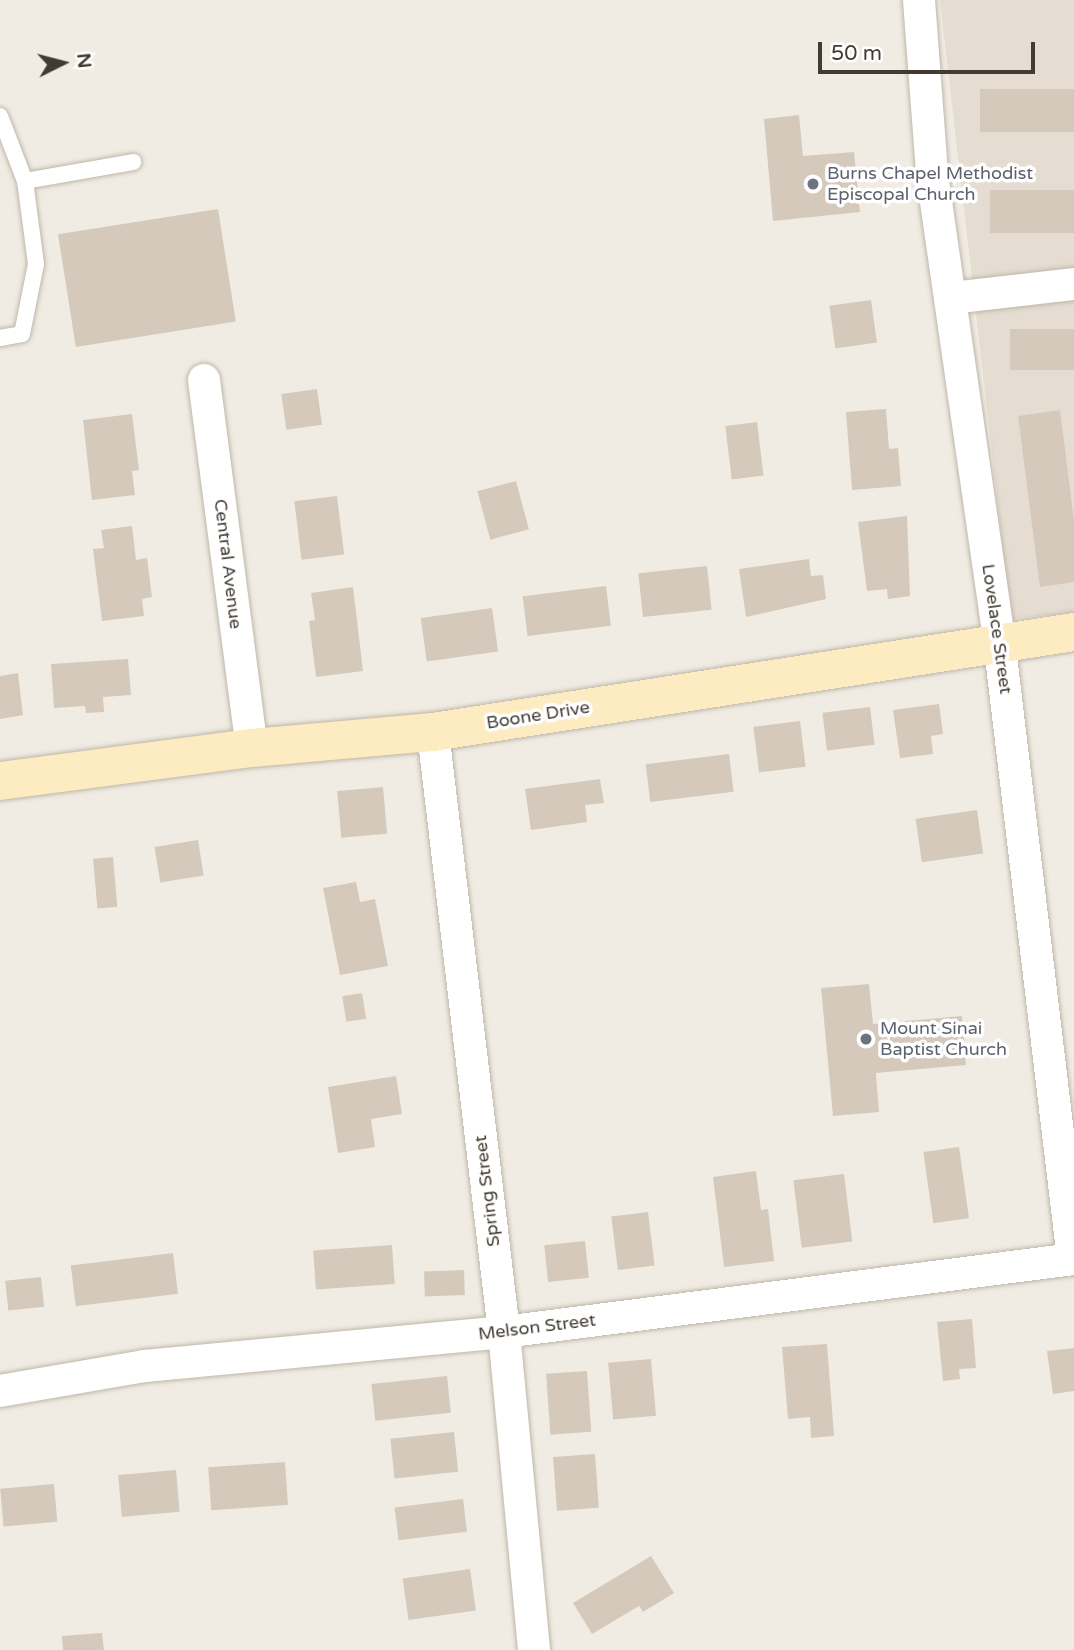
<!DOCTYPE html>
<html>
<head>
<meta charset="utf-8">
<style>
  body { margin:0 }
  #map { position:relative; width:1074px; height:1650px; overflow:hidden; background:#f1ece3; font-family:"Varela Round",sans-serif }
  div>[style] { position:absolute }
  .residential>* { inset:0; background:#e5ddd1 }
  .building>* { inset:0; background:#d5c9bc; transform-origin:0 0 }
  .roads { filter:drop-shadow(0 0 2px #bfb6a9) drop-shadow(0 0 2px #bfb6a9) }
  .lane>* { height:16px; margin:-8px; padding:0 8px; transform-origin:8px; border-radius:8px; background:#fff }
  .street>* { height:32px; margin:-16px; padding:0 16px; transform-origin:16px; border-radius:16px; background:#fff }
  .secondary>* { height:38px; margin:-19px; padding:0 19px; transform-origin:19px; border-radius:19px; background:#fdebc1 }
  .dots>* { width:19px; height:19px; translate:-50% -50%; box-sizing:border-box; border:4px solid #fff; border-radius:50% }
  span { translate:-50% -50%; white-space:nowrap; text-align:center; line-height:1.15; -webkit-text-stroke:7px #fff; paint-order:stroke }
  .worship-label { font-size:18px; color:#5b616d }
  .left { translate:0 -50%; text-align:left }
  .street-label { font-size:18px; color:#423b33 }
  .north { position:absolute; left:28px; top:28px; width:70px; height:70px; -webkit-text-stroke:5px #fff; paint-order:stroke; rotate:84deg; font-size:19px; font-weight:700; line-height:28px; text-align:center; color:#423b33 }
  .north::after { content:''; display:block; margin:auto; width:24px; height:32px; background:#423b33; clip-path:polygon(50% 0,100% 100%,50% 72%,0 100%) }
  .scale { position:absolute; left:818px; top:42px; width:217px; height:32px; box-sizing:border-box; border:4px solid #423b33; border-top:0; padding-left:9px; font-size:21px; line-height:24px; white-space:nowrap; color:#423b33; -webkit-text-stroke:5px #fff; paint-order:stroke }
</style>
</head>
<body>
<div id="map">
  <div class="residential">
    <i style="clip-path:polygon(940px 0,1074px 0,1074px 612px,1011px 619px)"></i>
  </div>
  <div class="building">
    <i style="left:1074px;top:89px;width:43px;height:94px;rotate:90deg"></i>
    <i style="clip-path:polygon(799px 115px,803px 156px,854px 152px,860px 212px,773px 221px,764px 119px)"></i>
    <i style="left:1074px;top:190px;width:43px;height:84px;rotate:90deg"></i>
    <i style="left:218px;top:209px;width:114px;height:162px;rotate:81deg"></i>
    <i style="left:871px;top:300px;width:43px;height:42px;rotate:82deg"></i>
    <i style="left:1074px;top:329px;width:41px;height:64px;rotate:90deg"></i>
    <i style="left:317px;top:389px;width:36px;height:36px;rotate:82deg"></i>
    <i style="clip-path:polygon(886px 409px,889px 449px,898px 448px,901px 486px,852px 490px,846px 412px)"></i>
    <i style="clip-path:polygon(1060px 410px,1074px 520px,1074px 582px,1040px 587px,1018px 416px)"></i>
    <i style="clip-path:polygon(132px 414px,139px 470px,132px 471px,135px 495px,92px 500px,83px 420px)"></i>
    <i style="left:757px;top:422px;width:54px;height:32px;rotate:83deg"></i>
    <i style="left:516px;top:481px;width:50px;height:40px;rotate:75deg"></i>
    <i style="left:337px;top:496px;width:59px;height:43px;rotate:83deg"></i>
    <i style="clip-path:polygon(907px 516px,910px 596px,888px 599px,887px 589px,867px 591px,858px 522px)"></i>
    <i style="clip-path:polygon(132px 526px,136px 560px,147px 558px,152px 597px,142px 599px,144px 616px,102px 621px,93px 549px,104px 548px,101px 530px)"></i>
    <i style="clip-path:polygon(809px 559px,811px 576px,823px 575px,826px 599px,746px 617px,739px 569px)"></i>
    <i style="left:707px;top:566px;width:44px;height:69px;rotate:84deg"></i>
    <i style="left:606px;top:586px;width:40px;height:84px;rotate:83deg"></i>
    <i style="clip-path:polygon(353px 587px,363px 671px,316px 677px,309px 621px,315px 620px,311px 593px)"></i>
    <i style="left:492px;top:608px;width:44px;height:72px;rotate:82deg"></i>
    <i style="clip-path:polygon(128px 659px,131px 695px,103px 697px,104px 712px,86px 713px,85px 706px,54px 708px,51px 664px)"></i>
    <i style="clip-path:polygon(18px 673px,23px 715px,0 719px,0 676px)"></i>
    <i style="clip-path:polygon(939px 704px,943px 734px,931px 736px,933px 754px,900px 758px,893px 710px)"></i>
    <i style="left:870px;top:707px;width:38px;height:48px;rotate:83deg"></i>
    <i style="left:800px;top:721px;width:46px;height:47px;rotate:83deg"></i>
    <i style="left:729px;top:754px;width:38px;height:84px;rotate:83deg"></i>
    <i style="clip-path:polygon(600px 779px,604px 803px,585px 805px,587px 822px,531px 830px,525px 789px)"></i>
    <i style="left:383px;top:787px;width:47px;height:46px;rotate:85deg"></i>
    <i style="left:977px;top:810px;width:44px;height:62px;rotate:82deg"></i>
    <i style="left:198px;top:840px;width:36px;height:44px;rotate:81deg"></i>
    <i style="left:113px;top:857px;width:50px;height:20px;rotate:85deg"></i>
    <i style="clip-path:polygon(356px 882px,360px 902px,375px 899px,388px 966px,340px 975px,323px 888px)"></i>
    <i style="clip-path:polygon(869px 984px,873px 1024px,962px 1016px,966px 1065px,876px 1073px,879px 1112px,833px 1116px,821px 988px)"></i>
    <i style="left:362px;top:993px;width:26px;height:20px;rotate:81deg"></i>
    <i style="clip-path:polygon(396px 1076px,402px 1114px,371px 1119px,375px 1147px,338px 1153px,328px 1087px)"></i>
    <i style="left:959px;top:1147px;width:72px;height:36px;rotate:82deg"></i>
    <i style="clip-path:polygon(756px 1171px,761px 1210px,768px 1209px,774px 1261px,724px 1267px,713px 1177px)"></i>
    <i style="left:844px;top:1174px;width:68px;height:51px;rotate:83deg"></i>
    <i style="left:648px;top:1212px;width:54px;height:37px;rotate:83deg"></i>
    <i style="left:585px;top:1241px;width:37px;height:41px;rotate:84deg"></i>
    <i style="left:392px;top:1245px;width:39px;height:79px;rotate:86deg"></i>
    <i style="left:173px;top:1253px;width:41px;height:103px;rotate:83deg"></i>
    <i style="left:464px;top:1270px;width:25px;height:40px;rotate:88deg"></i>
    <i style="left:41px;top:1277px;width:30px;height:36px;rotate:84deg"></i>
    <i style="clip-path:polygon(972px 1319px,976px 1368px,959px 1369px,960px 1379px,943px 1381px,937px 1322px)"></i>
    <i style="clip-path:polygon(827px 1344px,834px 1436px,811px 1438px,810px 1417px,788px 1419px,782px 1347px)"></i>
    <i style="clip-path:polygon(1074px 1348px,1074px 1391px,1053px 1394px,1047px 1351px)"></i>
    <i style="left:651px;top:1359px;width:57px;height:43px;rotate:85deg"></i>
    <i style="left:587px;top:1371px;width:61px;height:41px;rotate:86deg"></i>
    <i style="left:447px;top:1376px;width:37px;height:76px;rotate:84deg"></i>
    <i style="left:454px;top:1432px;width:40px;height:64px;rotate:84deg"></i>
    <i style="left:595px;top:1454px;width:54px;height:42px;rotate:86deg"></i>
    <i style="left:285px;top:1462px;width:43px;height:77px;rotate:86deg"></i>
    <i style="left:176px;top:1470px;width:42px;height:58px;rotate:85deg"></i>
    <i style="left:54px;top:1484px;width:38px;height:54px;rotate:85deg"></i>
    <i style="left:463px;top:1499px;width:33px;height:69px;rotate:83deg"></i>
    <i style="clip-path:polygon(651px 1556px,674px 1593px,643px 1612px,639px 1606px,592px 1634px,573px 1603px)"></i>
    <i style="left:470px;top:1569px;width:42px;height:68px;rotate:82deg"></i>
    <i style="clip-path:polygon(102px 1633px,104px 1650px,63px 1650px,62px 1636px)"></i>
  </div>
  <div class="roads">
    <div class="lane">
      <i style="left:0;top:116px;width:70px;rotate:69deg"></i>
      <i style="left:0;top:338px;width:22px;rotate:-10deg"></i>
      <i style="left:22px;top:334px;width:71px;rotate:-78.7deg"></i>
      <i style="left:36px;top:264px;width:84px;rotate:-97.5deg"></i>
      <i style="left:25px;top:181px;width:110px;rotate:-10deg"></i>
    </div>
    <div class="street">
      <i style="left:919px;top:0;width:174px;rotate:85.7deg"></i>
      <i style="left:932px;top:174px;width:471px;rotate:81.8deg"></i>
      <i style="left:999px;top:640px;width:623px;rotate:83.18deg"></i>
      <i style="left:951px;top:298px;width:124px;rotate:-6.5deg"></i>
      <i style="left:204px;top:380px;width:371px;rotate:82.6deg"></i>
      <i style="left:433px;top:732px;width:604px;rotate:83.25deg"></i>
      <i style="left:504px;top:1332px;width:319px;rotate:84.6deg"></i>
      <i style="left:0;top:1391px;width:147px;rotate:-9.8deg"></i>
      <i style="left:145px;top:1366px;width:361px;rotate:-5.4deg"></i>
      <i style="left:504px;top:1332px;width:575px;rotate:-7.3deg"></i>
    </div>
    <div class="secondary">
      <i style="left:0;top:781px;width:254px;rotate:-7.5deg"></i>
      <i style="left:252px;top:748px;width:182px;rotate:-5.1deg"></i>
      <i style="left:433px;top:732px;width:649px;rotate:-8.87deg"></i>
    </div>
  </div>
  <div class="dots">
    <i style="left:813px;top:184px;background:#6b7280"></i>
    <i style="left:866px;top:1039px;background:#6b7280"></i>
  </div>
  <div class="worship-label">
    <span class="left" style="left:827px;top:184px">Burns Chapel Methodist<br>Episcopal Church</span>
    <span class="left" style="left:880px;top:1039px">Mount Sinai<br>Baptist Church</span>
  </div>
  <div class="street-label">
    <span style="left:228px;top:564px;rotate:83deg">Central Avenue</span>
    <span style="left:997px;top:629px;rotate:82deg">Lovelace Street</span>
    <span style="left:538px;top:715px;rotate:-9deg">Boone Drive</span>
    <span style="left:487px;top:1191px;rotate:-97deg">Spring Street</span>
    <span style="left:537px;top:1327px;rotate:-7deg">Melson Street</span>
  </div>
  <div class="north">N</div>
  <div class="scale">50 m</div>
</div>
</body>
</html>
